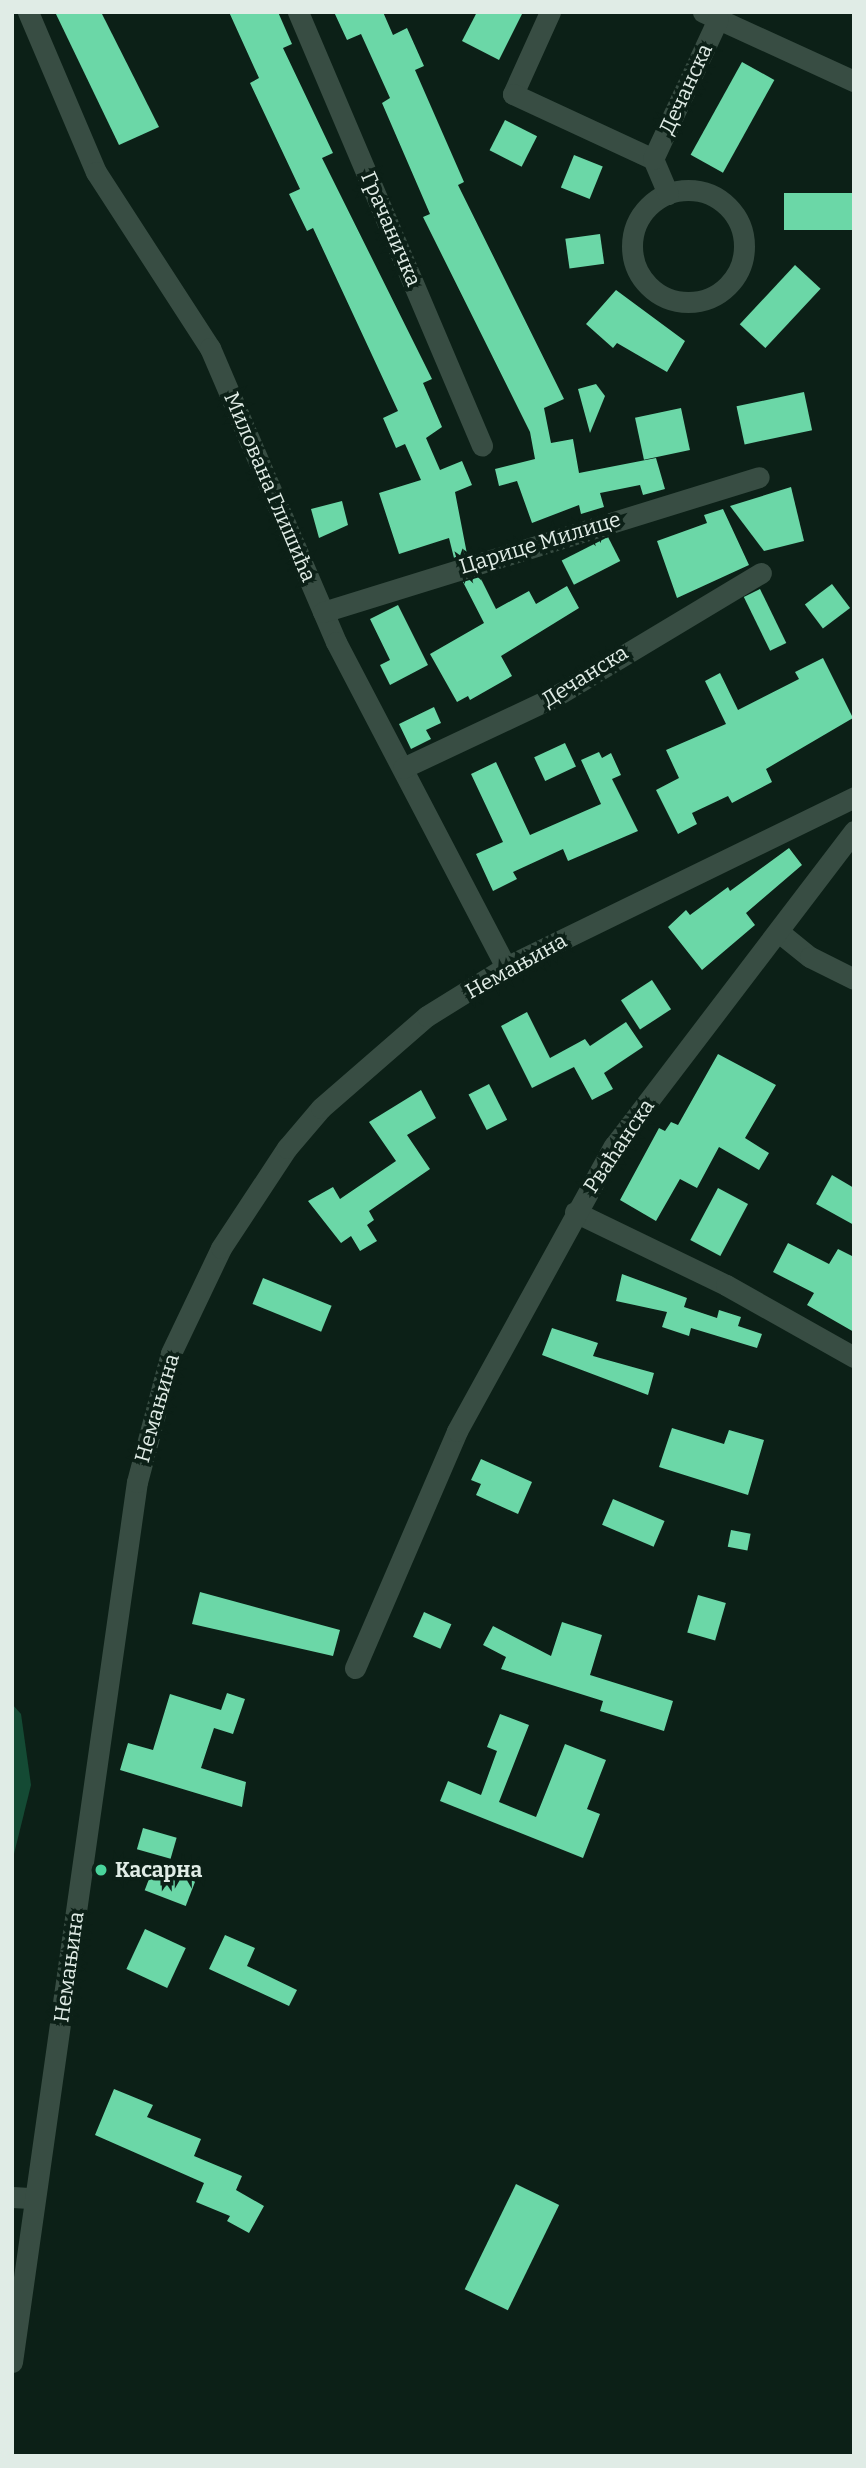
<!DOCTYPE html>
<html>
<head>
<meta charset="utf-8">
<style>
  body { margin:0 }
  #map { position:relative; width:866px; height:2468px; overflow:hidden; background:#0c2017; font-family:Bitter,serif }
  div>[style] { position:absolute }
  .green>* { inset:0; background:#144a34 }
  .building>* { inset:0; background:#6bd7a7; transform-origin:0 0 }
  .minor>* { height:21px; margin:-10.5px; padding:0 10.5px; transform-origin:10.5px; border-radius:10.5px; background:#384d43 }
  .minor>.ring { margin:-10.5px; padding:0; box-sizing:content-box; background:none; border:21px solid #384d43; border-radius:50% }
  .dots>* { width:19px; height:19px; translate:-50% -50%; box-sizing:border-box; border:4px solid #0c2017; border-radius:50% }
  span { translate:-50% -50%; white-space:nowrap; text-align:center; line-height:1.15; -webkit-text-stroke:7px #0c2017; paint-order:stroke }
  .street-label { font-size:21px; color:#e0ece6 }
  .poi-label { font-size:21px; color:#e0ece6; font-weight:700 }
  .left { translate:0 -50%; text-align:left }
  .frame { position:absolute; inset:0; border:14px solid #e0ece6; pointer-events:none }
</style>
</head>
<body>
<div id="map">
  <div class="green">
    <i style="clip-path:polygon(12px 1704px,21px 1714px,31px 1785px,12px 1862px)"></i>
  </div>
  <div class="building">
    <i style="clip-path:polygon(55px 12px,101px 12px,159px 127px,119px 145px)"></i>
    <i style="clip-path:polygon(229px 12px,278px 12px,292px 44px,283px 48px,333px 153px,322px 158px,432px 379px,423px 383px,442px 427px,426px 438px,440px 470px,462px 461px,472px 485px,455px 492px,467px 554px,454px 558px,449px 538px,399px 554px,379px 493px,421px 480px,405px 444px,396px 448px,383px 418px,398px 411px,313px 228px,307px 231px,289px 194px,300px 189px,250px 83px,259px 78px)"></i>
    <i style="clip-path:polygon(334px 12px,383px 12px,393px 35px,407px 28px,424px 66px,415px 70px,464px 182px,458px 185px,564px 399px,544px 408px,551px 443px,573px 439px,579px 473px,656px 458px,665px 489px,643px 495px,640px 485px,600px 493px,604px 507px,581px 514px,579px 505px,532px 523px,517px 481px,499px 486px,495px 469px,535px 459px,530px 432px,423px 217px,430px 214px,382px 103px,390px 98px,361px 34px,347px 40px)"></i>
    <i style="clip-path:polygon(477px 12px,523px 12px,499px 60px,462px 41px)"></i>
    <i style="left:742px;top:62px;width:37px;height:106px;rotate:29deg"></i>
    <i style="left:505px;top:120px;width:36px;height:34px;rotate:27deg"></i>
    <i style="left:574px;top:155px;width:31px;height:35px;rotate:22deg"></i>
    <i style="left:854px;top:193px;width:37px;height:70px;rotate:90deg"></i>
    <i style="left:600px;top:234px;width:30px;height:35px;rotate:82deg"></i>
    <i style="left:795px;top:265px;width:35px;height:81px;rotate:43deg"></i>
    <i style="clip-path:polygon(616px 290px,685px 341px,667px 372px,617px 343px,613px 348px,586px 324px)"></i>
    <i style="clip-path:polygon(596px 384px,605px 396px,590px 433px,578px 389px)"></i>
    <i style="left:804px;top:392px;width:39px;height:69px;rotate:78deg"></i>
    <i style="left:681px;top:408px;width:43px;height:47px;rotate:78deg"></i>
    <i style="clip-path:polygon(791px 487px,804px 541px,764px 551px,730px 506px)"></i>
    <i style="clip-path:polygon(342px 501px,348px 525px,319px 538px,311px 509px)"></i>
    <i style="clip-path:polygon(723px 509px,749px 565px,677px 598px,657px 541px,707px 523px,704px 515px)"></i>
    <i style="left:608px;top:537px;width:27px;height:52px;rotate:63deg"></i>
    <i style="clip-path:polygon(480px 577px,496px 609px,529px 591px,536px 604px,567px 586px,579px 608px,501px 656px,512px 676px,470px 700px,468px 696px,457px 702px,430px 654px,484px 623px,463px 582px)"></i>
    <i style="left:832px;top:584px;width:30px;height:34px;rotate:53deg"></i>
    <i style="left:760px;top:589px;width:60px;height:18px;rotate:64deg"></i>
    <i style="clip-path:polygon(398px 605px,428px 665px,390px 685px,380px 665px,390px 660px,370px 619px)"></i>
    <i style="clip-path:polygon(823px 658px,853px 718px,766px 769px,772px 782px,732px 803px,728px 796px,692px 813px,697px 824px,678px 834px,656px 790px,679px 778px,666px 750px,726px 724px,705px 681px,720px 673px,738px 710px,799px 679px,795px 672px)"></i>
    <i style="clip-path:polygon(434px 707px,441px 723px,426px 730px,431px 739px,411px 749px,399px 724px)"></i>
    <i style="left:565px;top:743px;width:26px;height:34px;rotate:65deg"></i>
    <i style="clip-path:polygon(599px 752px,602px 758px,611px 753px,621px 775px,612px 779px,638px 831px,568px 861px,563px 849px,513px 872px,517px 879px,493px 891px,476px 854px,503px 842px,471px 774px,496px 762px,530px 835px,601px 804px,581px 760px)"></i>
    <i style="clip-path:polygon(789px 848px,802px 865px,746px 913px,755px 925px,702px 970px,668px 927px,686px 910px,690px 915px,728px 887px,730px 891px)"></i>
    <i style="left:652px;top:980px;width:35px;height:37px;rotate:57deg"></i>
    <i style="clip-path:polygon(527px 1012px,550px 1058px,585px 1039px,590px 1046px,626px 1022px,643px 1047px,604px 1073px,613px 1089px,592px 1100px,574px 1067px,532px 1088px,501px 1026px)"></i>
    <i style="clip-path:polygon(718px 1054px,776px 1085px,745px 1138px,769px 1153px,759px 1170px,719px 1147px,697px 1188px,680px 1179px,656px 1221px,620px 1200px,659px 1128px,665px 1131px,671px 1122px,678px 1125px)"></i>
    <i style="left:489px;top:1084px;width:40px;height:23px;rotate:63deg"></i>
    <i style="clip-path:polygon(421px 1090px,436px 1118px,407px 1135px,430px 1169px,369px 1211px,374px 1220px,367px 1225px,377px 1241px,360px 1251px,351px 1236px,341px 1243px,308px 1201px,333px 1187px,340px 1199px,396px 1161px,369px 1122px)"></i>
    <i style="clip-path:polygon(832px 1175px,854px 1188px,854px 1225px,816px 1204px)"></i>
    <i style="left:718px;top:1188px;width:34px;height:59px;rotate:28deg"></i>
    <i style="clip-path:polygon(788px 1243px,829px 1264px,838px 1249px,854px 1257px,854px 1332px,807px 1305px,814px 1293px,773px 1272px)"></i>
    <i style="clip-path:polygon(622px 1274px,687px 1298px,684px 1307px,717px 1318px,719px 1310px,741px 1317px,738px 1326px,762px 1334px,757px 1348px,691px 1328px,689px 1336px,662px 1327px,667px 1312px,616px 1301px)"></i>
    <i style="left:263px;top:1278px;width:74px;height:28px;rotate:22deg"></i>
    <i style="clip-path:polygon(552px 1328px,598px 1343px,593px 1356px,654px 1373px,648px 1395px,542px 1355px)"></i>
    <i style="clip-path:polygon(672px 1428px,724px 1444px,729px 1430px,764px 1440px,748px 1495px,659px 1467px)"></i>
    <i style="clip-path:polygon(481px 1459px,532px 1482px,518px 1514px,476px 1495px,481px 1484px,471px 1480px)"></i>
    <i style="left:613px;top:1499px;width:56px;height:28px;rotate:23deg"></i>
    <i style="left:731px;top:1530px;width:20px;height:17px;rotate:11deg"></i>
    <i style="clip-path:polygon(200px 1592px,340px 1630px,333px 1656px,192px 1624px)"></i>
    <i style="left:698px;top:1595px;width:29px;height:39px;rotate:16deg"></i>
    <i style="left:424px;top:1612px;width:30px;height:27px;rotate:24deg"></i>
    <i style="clip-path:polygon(562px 1622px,602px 1635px,590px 1675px,673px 1701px,664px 1731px,600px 1711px,603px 1701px,501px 1669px,506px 1657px,483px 1645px,493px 1626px,551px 1656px)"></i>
    <i style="clip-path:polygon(227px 1693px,245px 1699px,233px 1734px,214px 1728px,201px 1768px,246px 1782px,242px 1807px,120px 1770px,128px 1743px,153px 1750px,170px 1694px,221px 1710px)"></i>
    <i style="clip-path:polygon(500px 1714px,529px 1725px,499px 1802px,536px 1817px,565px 1744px,606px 1760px,587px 1809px,600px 1814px,583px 1858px,440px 1801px,448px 1781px,481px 1795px,497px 1751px,487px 1747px)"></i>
    <i style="left:143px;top:1828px;width:35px;height:22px;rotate:16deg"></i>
    <i style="left:154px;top:1866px;width:44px;height:26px;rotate:21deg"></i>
    <i style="left:145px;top:1929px;width:45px;height:44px;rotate:25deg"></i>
    <i style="clip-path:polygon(225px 1935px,255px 1948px,247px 1966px,297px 1990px,289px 2006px,209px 1969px)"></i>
    <i style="clip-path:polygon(114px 2089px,153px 2105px,147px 2117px,201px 2139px,194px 2156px,242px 2176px,236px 2190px,264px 2206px,249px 2233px,227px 2221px,230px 2216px,196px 2202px,204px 2183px,95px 2135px)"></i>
    <i style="left:516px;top:2184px;width:48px;height:117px;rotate:26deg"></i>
  </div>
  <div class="minor">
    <i style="left:28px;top:12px;width:174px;rotate:67deg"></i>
    <i style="left:96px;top:172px;width:210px;rotate:57.1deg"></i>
    <i style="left:210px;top:348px;width:320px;rotate:66.8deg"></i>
    <i style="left:336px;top:642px;width:367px;rotate:62.4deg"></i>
    <i style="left:298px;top:12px;width:471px;rotate:67deg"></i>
    <i style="left:550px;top:12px;width:90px;rotate:114.3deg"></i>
    <i style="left:513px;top:94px;width:154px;rotate:24.9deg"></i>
    <i style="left:703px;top:12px;width:166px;rotate:24.6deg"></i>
    <i class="ring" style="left:632px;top:190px;width:91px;height:91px"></i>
    <i style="left:668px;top:194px;width:38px;rotate:-113deg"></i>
    <i style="left:653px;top:159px;width:154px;rotate:-65.1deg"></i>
    <i style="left:323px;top:612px;width:456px;rotate:-17.2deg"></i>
    <i style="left:403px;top:768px;width:169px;rotate:-25.2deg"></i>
    <i style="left:556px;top:696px;width:239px;rotate:-31deg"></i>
    <i style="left:780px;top:933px;width:38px;rotate:39deg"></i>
    <i style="left:810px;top:957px;width:49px;rotate:26.6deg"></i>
    <i style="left:575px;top:1212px;width:168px;rotate:25.8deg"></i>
    <i style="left:726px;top:1285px;width:147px;rotate:29.4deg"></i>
    <i style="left:355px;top:1668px;width:258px;rotate:-66.7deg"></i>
    <i style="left:457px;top:1431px;width:325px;rotate:-61.2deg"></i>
    <i style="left:614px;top:1146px;width:396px;rotate:-52.7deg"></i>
    <i style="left:12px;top:2197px;width:22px;rotate:3deg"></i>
    <i style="left:12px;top:2362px;width:889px;rotate:-81.92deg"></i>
    <i style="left:137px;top:1482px;width:133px;rotate:-75.2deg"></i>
    <i style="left:171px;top:1353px;width:116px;rotate:-64.5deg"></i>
    <i style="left:221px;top:1248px;width:120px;rotate:-56.6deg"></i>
    <i style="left:287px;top:1148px;width:52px;rotate:-49.6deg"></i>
    <i style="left:321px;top:1108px;width:140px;rotate:-41deg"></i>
    <i style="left:427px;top:1016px;width:93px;rotate:-31.8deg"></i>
    <i style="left:506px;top:967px;width:387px;rotate:-26deg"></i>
  </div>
  <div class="dots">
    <i style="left:101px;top:1870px;background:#4ad49c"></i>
  </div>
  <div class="street-label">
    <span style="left:686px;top:89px;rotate:-65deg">Дечанска</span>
    <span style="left:391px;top:229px;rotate:67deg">Грачаничка</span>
    <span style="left:270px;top:487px;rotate:67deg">Милована Глишића</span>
    <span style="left:540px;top:543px;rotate:-17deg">Царице Милице</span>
    <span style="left:585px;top:676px;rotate:-32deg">Дечанска</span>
    <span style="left:516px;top:966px;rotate:-29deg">Немањина</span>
    <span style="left:619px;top:1146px;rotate:-56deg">Рваћанска</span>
    <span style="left:157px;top:1408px;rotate:-74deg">Немањина</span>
    <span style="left:69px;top:1967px;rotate:-82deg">Немањина</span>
  </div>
  <div class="poi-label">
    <span class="left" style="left:115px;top:1870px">Касарна</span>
  </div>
  <div class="frame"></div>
</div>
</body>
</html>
